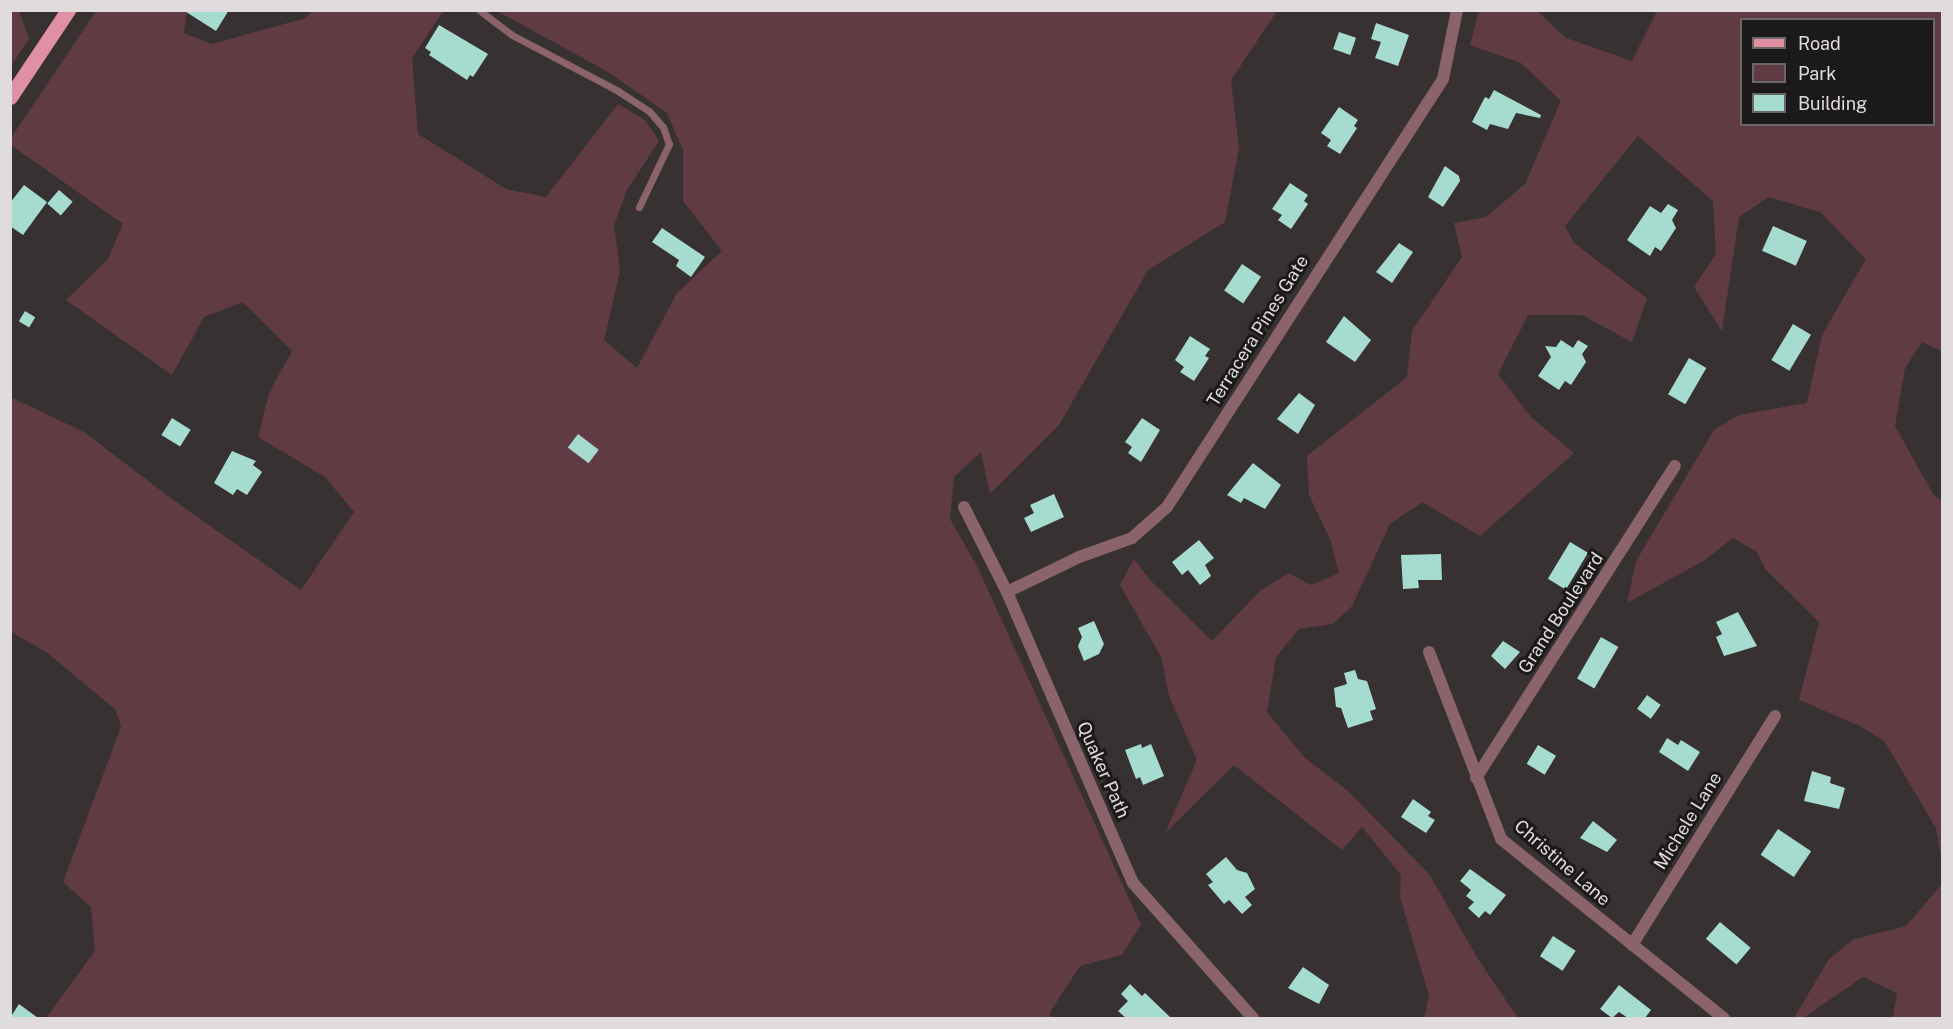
<!DOCTYPE html>
<html>
<head>
<meta charset="utf-8">
<style>
  body { margin:0 }
  #map { position:relative; width:1953px; height:1029px; overflow:hidden; background:#373132; font-family:"Public Sans",sans-serif }
  div>[style] { position:absolute }
  .green>* { inset:0; background:#613b44 }
  .building>* { inset:0; background:#a6dbcf; transform-origin:0 0 }
  .lane>* { height:7px; margin:-3.5px; padding:0 3.5px; transform-origin:3.5px; border-radius:3.5px; background:#8a636b }
  .street>* { height:12px; margin:-6px; padding:0 6px; transform-origin:6px; border-radius:6px; background:#8a636b }
  .primary>* { height:15px; margin:-7.5px; padding:0 7.5px; transform-origin:7.5px; border-radius:7.5px; background:#e090a3 }
  span { translate:-50% -50%; white-space:nowrap; text-align:center; line-height:1.15; -webkit-text-stroke:6px #1c191a; paint-order:stroke }
  .street-label { font-size:18px; color:#e0dcdd }
  .frame { position:absolute; inset:0; border:12px solid #e0dcdd; pointer-events:none }
  .legend { position:absolute; left:1740px; top:18px; width:195px; height:108px; box-sizing:border-box; background:#1c191a; border:2px solid #6a6768; margin:0; padding:8px 10px; list-style:none; font-size:18px; color:#e0dcdd }
  .legend li { display:flex; align-items:center; gap:12px; height:30px }
  .legend b { width:30px; border:2px solid #6a6768 }
</style>
</head>
<body>
<div id="map">
  <div class="green">
    <i style="clip-path:polygon(11px 10px,19px 11px,29px 39px,11px 66px)"></i>
    <i style="clip-path:polygon(96px 11px,187px 11px,184px 33px,211px 44px,306px 18px,312px 11px,443px 11px,412px 58px,418px 134px,506px 189px,546px 197px,618px 104px,645px 120px,659px 141px,627px 190px,614px 225px,620px 271px,604px 340px,637px 368px,677px 293px,722px 251px,683px 201px,683px 150px,667px 113px,608px 72px,497px 11px,1277px 11px,1231px 80px,1239px 148px,1225px 222px,1148px 270px,1059px 425px,990px 494px,981px 452px,954px 477px,950px 519px,977px 566px,1141px 925px,1122px 955px,1080px 966px,1050px 1012px,1050px 1018px,46px 1018px,95px 951px,91px 907px,63px 882px,121px 727px,116px 710px,46px 652px,11px 632px,10px 397px,84px 432px,172px 499px,301px 590px,354px 512px,325px 477px,258px 437px,269px 393px,292px 351px,243px 302px,204px 317px,172px 375px,66px 300px,108px 259px,123px 224px,11px 145px,11px 138px)"></i>
    <i style="clip-path:polygon(evenodd,1479px 11px,1537px 11px,1566px 38px,1632px 61px,1657px 11px,1942px 11px,1942px 351px,1922px 342px,1905px 368px,1895px 426px,1933px 494px,1942px 501px,1942px 863px,1936px 828px,1885px 742px,1860px 726px,1799px 700px,1819px 622px,1766px 570px,1757px 552px,1733px 538px,1705px 560px,1627px 603px,1636px 561px,1714px 430px,1739px 415px,1807px 403px,1822px 335px,1866px 259px,1820px 212px,1769px 197px,1739px 217px,1722px 331px,1694px 287px,1716px 254px,1713px 201px,1638px 136px,1565px 226px,1574px 243px,1647px 298px,1632px 342px,1582px 315px,1528px 315px,1498px 374px,1530px 416px,1574px 453px,1480px 536px,1422px 502px,1390px 524px,1352px 606px,1333px 624px,1299px 629px,1276px 657px,1267px 712px,1305px 758px,1348px 791px,1429px 874px,1478px 959px,1518px 1018px,1424px 1018px,1429px 996px,1400px 897px,1401px 875px,1362px 827px,1342px 850px,1234px 765px,1165px 833px,1197px 760px,1169px 696px,1161px 657px,1120px 585px,1134px 559px,1150px 580px,1212px 641px,1260px 591px,1288px 573px,1311px 585px,1339px 573px,1330px 539px,1309px 495px,1307px 456px,1407px 377px,1412px 331px,1462px 257px,1454px 223px,1486px 217px,1525px 184px,1561px 101px,1521px 63px,1470px 45px,1479px 11px,1742px 20px,1934px 20px,1934px 124px,1742px 124px,1742px 20px)"></i>
    <i style="clip-path:polygon(1942px 884px,1942px 1018px,1893px 1018px,1897px 993px,1863px 977px,1803px 1018px,1794px 1018px,1829px 959px,1854px 939px,1906px 926px)"></i>
  </div>
  <div class="building">
    <i style="clip-path:polygon(183px 10px,229px 10px,216px 31px)"></i>
    <i style="clip-path:polygon(1376px 23px,1409px 35px,1398px 66px,1375px 58px,1381px 42px,1371px 39px)"></i>
    <i style="clip-path:polygon(439px 25px,488px 54px,473px 77px,470px 75px,467px 80px,429px 55px,431px 52px,425px 48px)"></i>
    <i style="left:1339px;top:32px;width:18px;height:18px;rotate:19deg"></i>
    <i style="clip-path:polygon(1494px 90px,1541px 115px,1540px 118px,1516px 113px,1508px 129px,1490px 124px,1487px 130px,1472px 122px,1485px 97px,1489px 99px)"></i>
    <i style="clip-path:polygon(1339px 107px,1358px 120px,1354px 126px,1357px 128px,1340px 154px,1327px 146px,1331px 140px,1321px 133px)"></i>
    <i style="clip-path:polygon(1445px 166px,1459px 176px,1460px 181px,1443px 207px,1428px 197px)"></i>
    <i style="clip-path:polygon(1290px 183px,1308px 195px,1304px 201px,1308px 204px,1291px 229px,1278px 220px,1282px 215px,1272px 209px)"></i>
    <i style="clip-path:polygon(24px 185px,47px 202px,23px 235px,10px 226px,10px 203px)"></i>
    <i style="left:59px;top:190px;width:18px;height:18px;rotate:41deg"></i>
    <i style="clip-path:polygon(1668px 204px,1678px 210px,1672px 220px,1676px 228px,1661px 251px,1655px 247px,1650px 256px,1627px 240px,1650px 206px,1661px 213px)"></i>
    <i style="left:1773px;top:226px;width:37px;height:27px;rotate:24deg"></i>
    <i style="clip-path:polygon(662px 228px,705px 257px,691px 277px,676px 266px,679px 260px,652px 242px)"></i>
    <i style="clip-path:polygon(1399px 243px,1413px 252px,1392px 283px,1376px 272px)"></i>
    <i style="left:1242px;top:264px;width:23px;height:32px;rotate:34deg"></i>
    <i style="left:25px;top:311px;width:12px;height:12px;rotate:31deg"></i>
    <i style="clip-path:polygon(1344px 316px,1371px 340px,1355px 362px,1326px 342px)"></i>
    <i style="left:1793px;top:324px;width:21px;height:42px;rotate:31deg"></i>
    <i style="clip-path:polygon(1190px 336px,1210px 349px,1205px 356px,1209px 358px,1194px 381px,1180px 372px,1184px 367px,1175px 360px)"></i>
    <i style="clip-path:polygon(1561px 340px,1573px 348px,1578px 340px,1588px 346px,1582px 354px,1586px 362px,1571px 385px,1565px 381px,1559px 390px,1538px 376px,1551px 357px,1545px 346px,1556px 347px)"></i>
    <i style="left:1689px;top:358px;width:20px;height:42px;rotate:30deg"></i>
    <i style="clip-path:polygon(1299px 393px,1315px 405px,1298px 434px,1277px 419px)"></i>
    <i style="left:172px;top:418px;width:22px;height:20px;rotate:32deg"></i>
    <i style="clip-path:polygon(1142px 418px,1160px 430px,1141px 462px,1128px 453px,1132px 447px,1125px 442px)"></i>
    <i style="left:578px;top:434px;width:26px;height:17px;rotate:37deg"></i>
    <i style="clip-path:polygon(232px 451px,256px 461px,253px 465px,262px 472px,247px 495px,237px 489px,233px 495px,214px 483px)"></i>
    <i style="clip-path:polygon(1253px 463px,1281px 485px,1265px 509px,1244px 498px,1241px 503px,1227px 495px)"></i>
    <i style="clip-path:polygon(1054px 494px,1064px 517px,1031px 532px,1024px 518px,1034px 513px,1030px 505px)"></i>
    <i style="clip-path:polygon(1199px 540px,1214px 558px,1205px 565px,1211px 576px,1200px 585px,1188px 570px,1182px 575px,1172px 562px)"></i>
    <i style="left:1570px;top:542px;width:21px;height:43px;rotate:31deg"></i>
    <i style="clip-path:polygon(1441px 554px,1442px 580px,1418px 580px,1419px 588px,1403px 589px,1401px 555px)"></i>
    <i style="clip-path:polygon(1738px 612px,1757px 646px,1724px 656px,1716px 637px,1722px 634px,1716px 622px)"></i>
    <i style="clip-path:polygon(1094px 621px,1104px 644px,1099px 654px,1084px 661px,1078px 646px,1082px 637px,1078px 628px)"></i>
    <i style="left:1601px;top:637px;width:20px;height:48px;rotate:30deg"></i>
    <i style="clip-path:polygon(1503px 641px,1520px 652px,1505px 669px,1491px 656px)"></i>
    <i style="clip-path:polygon(1355px 670px,1358px 679px,1367px 681px,1376px 709px,1370px 711px,1373px 720px,1348px 728px,1341px 708px,1336px 707px,1334px 688px,1347px 684px,1344px 673px)"></i>
    <i style="left:1647px;top:695px;width:17px;height:17px;rotate:36deg"></i>
    <i style="clip-path:polygon(1667px 738px,1678px 745px,1681px 740px,1700px 752px,1688px 771px,1659px 752px)"></i>
    <i style="clip-path:polygon(1141px 744px,1142px 748px,1151px 744px,1164px 776px,1143px 785px,1140px 777px,1136px 779px,1125px 750px)"></i>
    <i style="left:1538px;top:745px;width:21px;height:22px;rotate:31deg"></i>
    <i style="clip-path:polygon(1812px 771px,1831px 777px,1830px 783px,1845px 788px,1839px 809px,1804px 801px)"></i>
    <i style="clip-path:polygon(1413px 799px,1431px 812px,1428px 816px,1435px 820px,1426px 833px,1401px 817px)"></i>
    <i style="clip-path:polygon(1593px 821px,1617px 840px,1607px 852px,1580px 838px)"></i>
    <i style="left:1778px;top:829px;width:40px;height:31px;rotate:34deg"></i>
    <i style="clip-path:polygon(1226px 857px,1237px 870px,1247px 873px,1255px 889px,1245px 897px,1252px 905px,1242px 914px,1229px 900px,1224px 904px,1208px 885px,1213px 882px,1206px 874px)"></i>
    <i style="clip-path:polygon(1470px 869px,1506px 895px,1490px 915px,1485px 911px,1479px 918px,1468px 908px,1474px 902px,1466px 896px,1471px 890px,1460px 881px)"></i>
    <i style="left:1720px;top:922px;width:40px;height:22px;rotate:40deg"></i>
    <i style="left:1553px;top:936px;width:27px;height:24px;rotate:33deg"></i>
    <i style="clip-path:polygon(1303px 967px,1329px 985px,1319px 1004px,1288px 988px)"></i>
    <i style="clip-path:polygon(1130px 984px,1142px 996px,1145px 993px,1171px 1018px,1126px 1018px,1118px 1011px,1128px 1001px,1121px 994px)"></i>
    <i style="clip-path:polygon(1619px 985px,1651px 1010px,1645px 1018px,1628px 1018px,1619px 1012px,1612px 1018px,1600px 1009px)"></i>
    <i style="clip-path:polygon(19px 1004px,38px 1018px,10px 1018px)"></i>
  </div>
  <div class="lane">
    <i style="left:479px;top:10px;width:41px;rotate:37.1deg"></i>
    <i style="left:512px;top:35px;width:120px;rotate:27.8deg"></i>
    <i style="left:618px;top:91px;width:37px;rotate:33deg"></i>
    <i style="left:649px;top:111px;width:21px;rotate:49deg"></i>
    <i style="left:663px;top:127px;width:18px;rotate:71deg"></i>
    <i style="left:669px;top:144px;width:70px;rotate:115.5deg"></i>
  </div>
  <div class="street">
    <i style="left:964px;top:507px;width:95px;rotate:63.2deg"></i>
    <i style="left:1007px;top:592px;width:317px;rotate:66.6deg"></i>
    <i style="left:1133px;top:883px;width:181px;rotate:48.4deg"></i>
    <i style="left:1007px;top:592px;width:80px;rotate:-25.9deg"></i>
    <i style="left:1079px;top:557px;width:56px;rotate:-19.7deg"></i>
    <i style="left:1132px;top:538px;width:47px;rotate:-41.5deg"></i>
    <i style="left:1167px;top:507px;width:509px;rotate:-57.18deg"></i>
    <i style="left:1443px;top:79px;width:70px;rotate:-78.5deg"></i>
    <i style="left:1429px;top:652px;width:200px;rotate:68.9deg"></i>
    <i style="left:1501px;top:839px;width:286px;rotate:38.8deg"></i>
    <i style="left:1476px;top:778px;width:370px;rotate:-57.5deg"></i>
    <i style="left:1632px;top:945px;width:270px;rotate:-58deg"></i>
  </div>
  <div class="primary">
    <i style="left:10px;top:97px;width:105px;rotate:-56.3deg"></i>
  </div>
  <div class="street-label">
    <span style="left:1258px;top:331px;rotate:-58deg">Terracera Pines Gate</span>
    <span style="left:1561px;top:613px;rotate:-57deg">Grand Boulevard</span>
    <span style="left:1103px;top:770px;rotate:66deg">Quaker Path</span>
    <span style="left:1688px;top:821px;rotate:-58deg">Michele Lane</span>
    <span style="left:1562px;top:863px;rotate:41deg">Christine Lane</span>
  </div>
  <div class="frame"></div>
  <ul class="legend">
  <li><b style="height:8px;background:#e090a3"></b>Road</li>
  <li><b style="height:16px;background:#613b44"></b>Park</li>
  <li><b style="height:16px;background:#a6dbcf"></b>Building</li>
  </ul>
</div>
</body>
</html>
